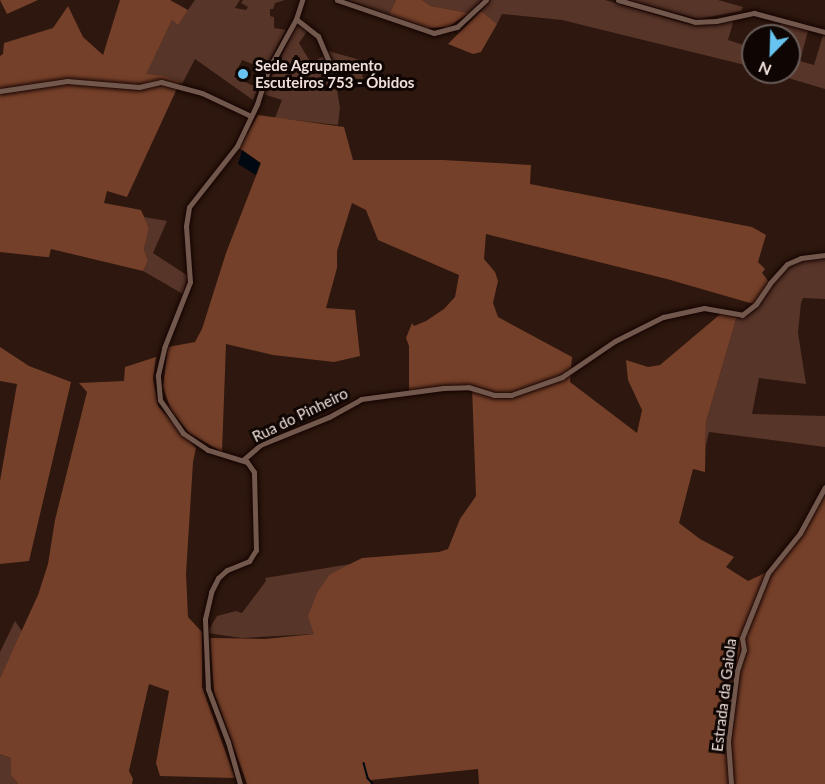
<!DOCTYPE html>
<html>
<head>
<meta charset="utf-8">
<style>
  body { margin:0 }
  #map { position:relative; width:825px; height:784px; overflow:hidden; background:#2d170e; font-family:Lato,sans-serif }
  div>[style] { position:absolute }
  .green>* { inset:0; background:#573528 }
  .forest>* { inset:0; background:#754029 }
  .water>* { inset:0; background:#000811 }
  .stream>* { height:1.5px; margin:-0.75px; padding:0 0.75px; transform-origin:0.75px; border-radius:0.75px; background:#000811 }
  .roads { filter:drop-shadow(0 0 2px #140300) drop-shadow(0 0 2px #140300) }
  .minor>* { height:5px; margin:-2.5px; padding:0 2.5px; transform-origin:2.5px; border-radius:2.5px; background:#72574c }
  .dots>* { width:16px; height:16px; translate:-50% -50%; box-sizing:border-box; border:3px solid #0f0603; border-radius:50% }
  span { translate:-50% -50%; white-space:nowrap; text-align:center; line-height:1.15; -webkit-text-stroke:6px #0f0603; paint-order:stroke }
  .poi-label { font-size:15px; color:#efdfd9; font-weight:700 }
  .left { translate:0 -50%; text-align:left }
  .street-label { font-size:15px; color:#efdfd9 }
  .north { position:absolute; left:741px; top:24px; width:60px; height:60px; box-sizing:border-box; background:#0f0603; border:2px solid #695d59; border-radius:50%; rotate:203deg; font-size:16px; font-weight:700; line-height:24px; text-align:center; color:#efdfd9 }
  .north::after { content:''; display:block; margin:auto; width:21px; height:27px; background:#67c4f0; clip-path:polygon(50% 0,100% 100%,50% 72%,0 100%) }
</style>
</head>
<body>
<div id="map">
  <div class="green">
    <i style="clip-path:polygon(195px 0,240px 0,235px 8px,246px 10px,248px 7px,241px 3px,243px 0,285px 0,275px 3px,273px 9px,270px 9px,270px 16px,274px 17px,274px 28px,286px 30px,265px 69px,242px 60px,234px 77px,258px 88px,253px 100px,195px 59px,181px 86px,179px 82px,145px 74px,172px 20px,178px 24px)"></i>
    <i style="clip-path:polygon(347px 0,396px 0,389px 15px)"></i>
    <i style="clip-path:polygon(422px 0,482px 0,469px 13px,431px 6px)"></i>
    <i style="clip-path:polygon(491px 0,605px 0,687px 24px,707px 25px,734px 19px,728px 40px,753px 48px,753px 67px,562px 20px,502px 14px,497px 24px,481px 11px)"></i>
    <i style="clip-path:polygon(628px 0,718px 0,743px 7px,741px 11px,698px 19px)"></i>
    <i style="clip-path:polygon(781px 23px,808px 31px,800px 61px,814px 65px,823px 35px,825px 36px,825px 89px,768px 72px,789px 72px,789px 36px,777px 36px)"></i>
    <i style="clip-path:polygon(297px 24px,308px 30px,299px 43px,311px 63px,326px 55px,325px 50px,360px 60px,363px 79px,335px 78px,340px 108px,338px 125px,275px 118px,282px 100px,263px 94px)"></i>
    <i style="clip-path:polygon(144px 217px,167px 221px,153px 253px,188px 276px,183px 294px,143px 271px,148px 261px,144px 249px,149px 228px)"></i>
    <i style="clip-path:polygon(825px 256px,825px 299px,803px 298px,801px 303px,798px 333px,806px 384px,759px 378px,752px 414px,825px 416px,825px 447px,709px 432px,706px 445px,706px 422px,737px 316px,749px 310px,770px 283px,793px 261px)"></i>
    <i style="clip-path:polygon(351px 564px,330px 574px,314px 634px,242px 638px,207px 633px,217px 616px,236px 611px,242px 613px,266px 581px,265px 578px)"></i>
    <i style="clip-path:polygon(15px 621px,22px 631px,0 678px,0 652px)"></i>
    <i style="clip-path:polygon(0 754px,11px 758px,11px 775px,18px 784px,0 784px)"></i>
  </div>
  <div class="forest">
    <i style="clip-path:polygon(0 0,38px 0,7px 14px)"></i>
    <i style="clip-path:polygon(120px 0,170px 0,188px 10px,178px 25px,172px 20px,146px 74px,164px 76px,180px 82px,127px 197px,107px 191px,104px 203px,141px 210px,149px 228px,144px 249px,148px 261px,143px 271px,51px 249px,49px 257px,46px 257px,0 252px,0 56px,3px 54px,4px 43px,53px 28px,68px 6px,83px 37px,103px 55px)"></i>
    <i style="clip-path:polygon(396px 0,422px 0,431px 6px,469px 13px,448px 27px,426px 28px,389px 15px)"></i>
    <i style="clip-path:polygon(481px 11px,497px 24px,481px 52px,473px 54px,448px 44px)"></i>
    <i style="clip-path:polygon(258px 115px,344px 127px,353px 160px,443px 160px,531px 165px,530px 184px,752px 227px,766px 235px,758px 262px,765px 269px,762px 273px,770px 283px,757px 305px,667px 279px,486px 234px,484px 259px,495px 272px,498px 281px,493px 303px,498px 317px,572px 357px,570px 382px,637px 433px,642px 410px,628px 380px,626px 360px,648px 367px,660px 365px,724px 311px,737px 316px,706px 422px,705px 472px,693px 469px,679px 523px,700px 539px,734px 557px,726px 567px,748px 581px,767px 572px,811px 516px,825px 487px,825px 784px,479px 784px,478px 769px,371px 780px,372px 784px,247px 784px,214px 692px,210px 638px,265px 639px,314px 634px,308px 616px,317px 593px,330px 574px,362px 558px,439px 552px,448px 549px,460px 519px,476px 496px,472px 387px,409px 393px,409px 346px,406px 338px,412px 323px,414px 326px,426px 321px,444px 309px,455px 297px,459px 275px,378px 240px,366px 210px,352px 203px,337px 251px,337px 268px,326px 308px,355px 310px,360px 356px,334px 362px,273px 355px,226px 344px,222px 452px,189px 433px,171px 410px,163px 387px,168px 347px,195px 342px,202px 329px,226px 253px,261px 163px,239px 148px)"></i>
    <i style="clip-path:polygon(0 347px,29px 366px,71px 382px,29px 561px,0 564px,0 481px,17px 384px,0 381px)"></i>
    <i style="clip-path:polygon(156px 357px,153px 379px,158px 406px,196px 448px,193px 462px,186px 574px,188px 617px,202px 632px,202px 687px,235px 778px,160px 776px,156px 763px,169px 691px,149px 684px,129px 771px,133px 779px,132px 784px,18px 784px,11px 775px,11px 758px,0 754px,0 678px,38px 595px,48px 564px,55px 520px,87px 392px,79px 383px,124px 381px,125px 367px)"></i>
  </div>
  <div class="water">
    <i style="clip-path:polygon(242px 150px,260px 163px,256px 175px,238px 164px)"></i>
  </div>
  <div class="stream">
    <i style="left:364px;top:763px;width:16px;rotate:75deg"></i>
    <i style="left:368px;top:778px;width:8px;rotate:50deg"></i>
  </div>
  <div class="roads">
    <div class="minor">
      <i style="left:337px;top:0;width:102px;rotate:18.8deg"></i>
      <i style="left:434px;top:33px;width:24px;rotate:-15deg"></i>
      <i style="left:457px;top:27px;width:40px;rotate:-43deg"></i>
      <i style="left:618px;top:0;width:80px;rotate:15.9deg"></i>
      <i style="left:695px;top:22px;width:21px;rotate:-3deg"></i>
      <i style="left:716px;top:21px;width:39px;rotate:-12deg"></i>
      <i style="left:754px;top:13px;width:73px;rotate:15deg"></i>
      <i style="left:296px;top:19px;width:28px;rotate:38deg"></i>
      <i style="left:318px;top:36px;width:43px;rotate:67deg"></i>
      <i style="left:0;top:91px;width:68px;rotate:-8.5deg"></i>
      <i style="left:67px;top:81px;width:72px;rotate:4.8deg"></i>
      <i style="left:139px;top:87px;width:23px;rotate:-13deg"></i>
      <i style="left:161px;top:82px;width:42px;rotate:15deg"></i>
      <i style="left:202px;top:93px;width:54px;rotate:25.1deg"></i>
      <i style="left:243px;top:460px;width:23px;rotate:-41deg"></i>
      <i style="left:260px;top:445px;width:74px;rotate:-22.1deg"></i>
      <i style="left:329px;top:417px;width:37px;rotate:-29deg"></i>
      <i style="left:361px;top:399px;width:83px;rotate:-7.6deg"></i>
      <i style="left:443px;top:388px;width:25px;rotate:-2deg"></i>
      <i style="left:468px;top:387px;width:27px;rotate:17deg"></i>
      <i style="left:494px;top:395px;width:17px"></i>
      <i style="left:511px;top:395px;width:54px;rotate:-19.4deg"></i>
      <i style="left:562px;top:377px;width:64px;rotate:-34.2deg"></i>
      <i style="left:615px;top:341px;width:54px;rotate:-26.6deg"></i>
      <i style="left:663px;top:317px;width:42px;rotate:-12.4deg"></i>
      <i style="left:704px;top:308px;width:39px;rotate:10deg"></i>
      <i style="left:742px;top:315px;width:18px;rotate:-38deg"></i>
      <i style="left:756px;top:304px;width:25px;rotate:-56deg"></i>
      <i style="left:770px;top:283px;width:25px;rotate:-48deg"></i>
      <i style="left:787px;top:264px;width:15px;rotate:-23deg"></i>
      <i style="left:801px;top:258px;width:24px;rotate:-7deg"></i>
      <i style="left:240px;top:784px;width:44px;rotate:-105.9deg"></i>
      <i style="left:228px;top:742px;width:57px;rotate:-110.7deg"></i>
      <i style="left:208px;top:689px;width:70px;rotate:-92.5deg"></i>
      <i style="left:205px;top:619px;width:28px;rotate:-77deg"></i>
      <i style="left:211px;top:592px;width:16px;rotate:-63deg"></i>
      <i style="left:218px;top:578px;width:12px;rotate:-42deg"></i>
      <i style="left:227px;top:570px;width:24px;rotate:-22deg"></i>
      <i style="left:249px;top:561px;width:13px;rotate:-58deg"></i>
      <i style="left:256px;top:550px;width:78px;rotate:-91.5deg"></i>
      <i style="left:254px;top:472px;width:12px;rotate:-125deg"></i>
      <i style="left:247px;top:462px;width:41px;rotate:-162.9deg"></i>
      <i style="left:208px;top:450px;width:30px;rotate:-146deg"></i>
      <i style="left:183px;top:433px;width:40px;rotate:-124.9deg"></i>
      <i style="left:160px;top:400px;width:25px;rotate:-95deg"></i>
      <i style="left:158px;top:375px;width:28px;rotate:-77deg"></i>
      <i style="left:164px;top:348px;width:71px;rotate:-68.5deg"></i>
      <i style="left:190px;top:282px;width:56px;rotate:-94.1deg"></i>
      <i style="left:186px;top:226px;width:19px;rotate:-81deg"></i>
      <i style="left:189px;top:207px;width:78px;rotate:-51.8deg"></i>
      <i style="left:237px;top:146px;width:47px;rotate:-64.5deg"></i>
      <i style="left:257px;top:104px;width:36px;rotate:-72deg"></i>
      <i style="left:268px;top:70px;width:58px;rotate:-61.2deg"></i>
      <i style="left:296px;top:19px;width:20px;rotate:-72deg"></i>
      <i style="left:731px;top:784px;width:43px;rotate:-94deg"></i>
      <i style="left:728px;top:741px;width:71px;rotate:-82.7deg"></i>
      <i style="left:737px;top:671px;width:22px;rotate:-72deg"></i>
      <i style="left:744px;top:650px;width:12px;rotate:-99deg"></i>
      <i style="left:742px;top:638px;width:70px;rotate:-68.2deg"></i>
      <i style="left:768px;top:573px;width:51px;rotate:-51.3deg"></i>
      <i style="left:800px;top:533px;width:52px;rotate:-61.5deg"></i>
    </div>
  </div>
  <div class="dots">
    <i style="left:243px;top:74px;background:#67c4f0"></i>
  </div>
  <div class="poi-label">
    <span class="left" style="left:255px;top:74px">Sede Agrupamento<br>Escuteiros 753 - Óbidos</span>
  </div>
  <div class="street-label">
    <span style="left:300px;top:415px;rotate:-26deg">Rua do Pinheiro</span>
    <span style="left:724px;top:695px;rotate:-83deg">Estrada da Gaiola</span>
  </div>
  <div class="north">N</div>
</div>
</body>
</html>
